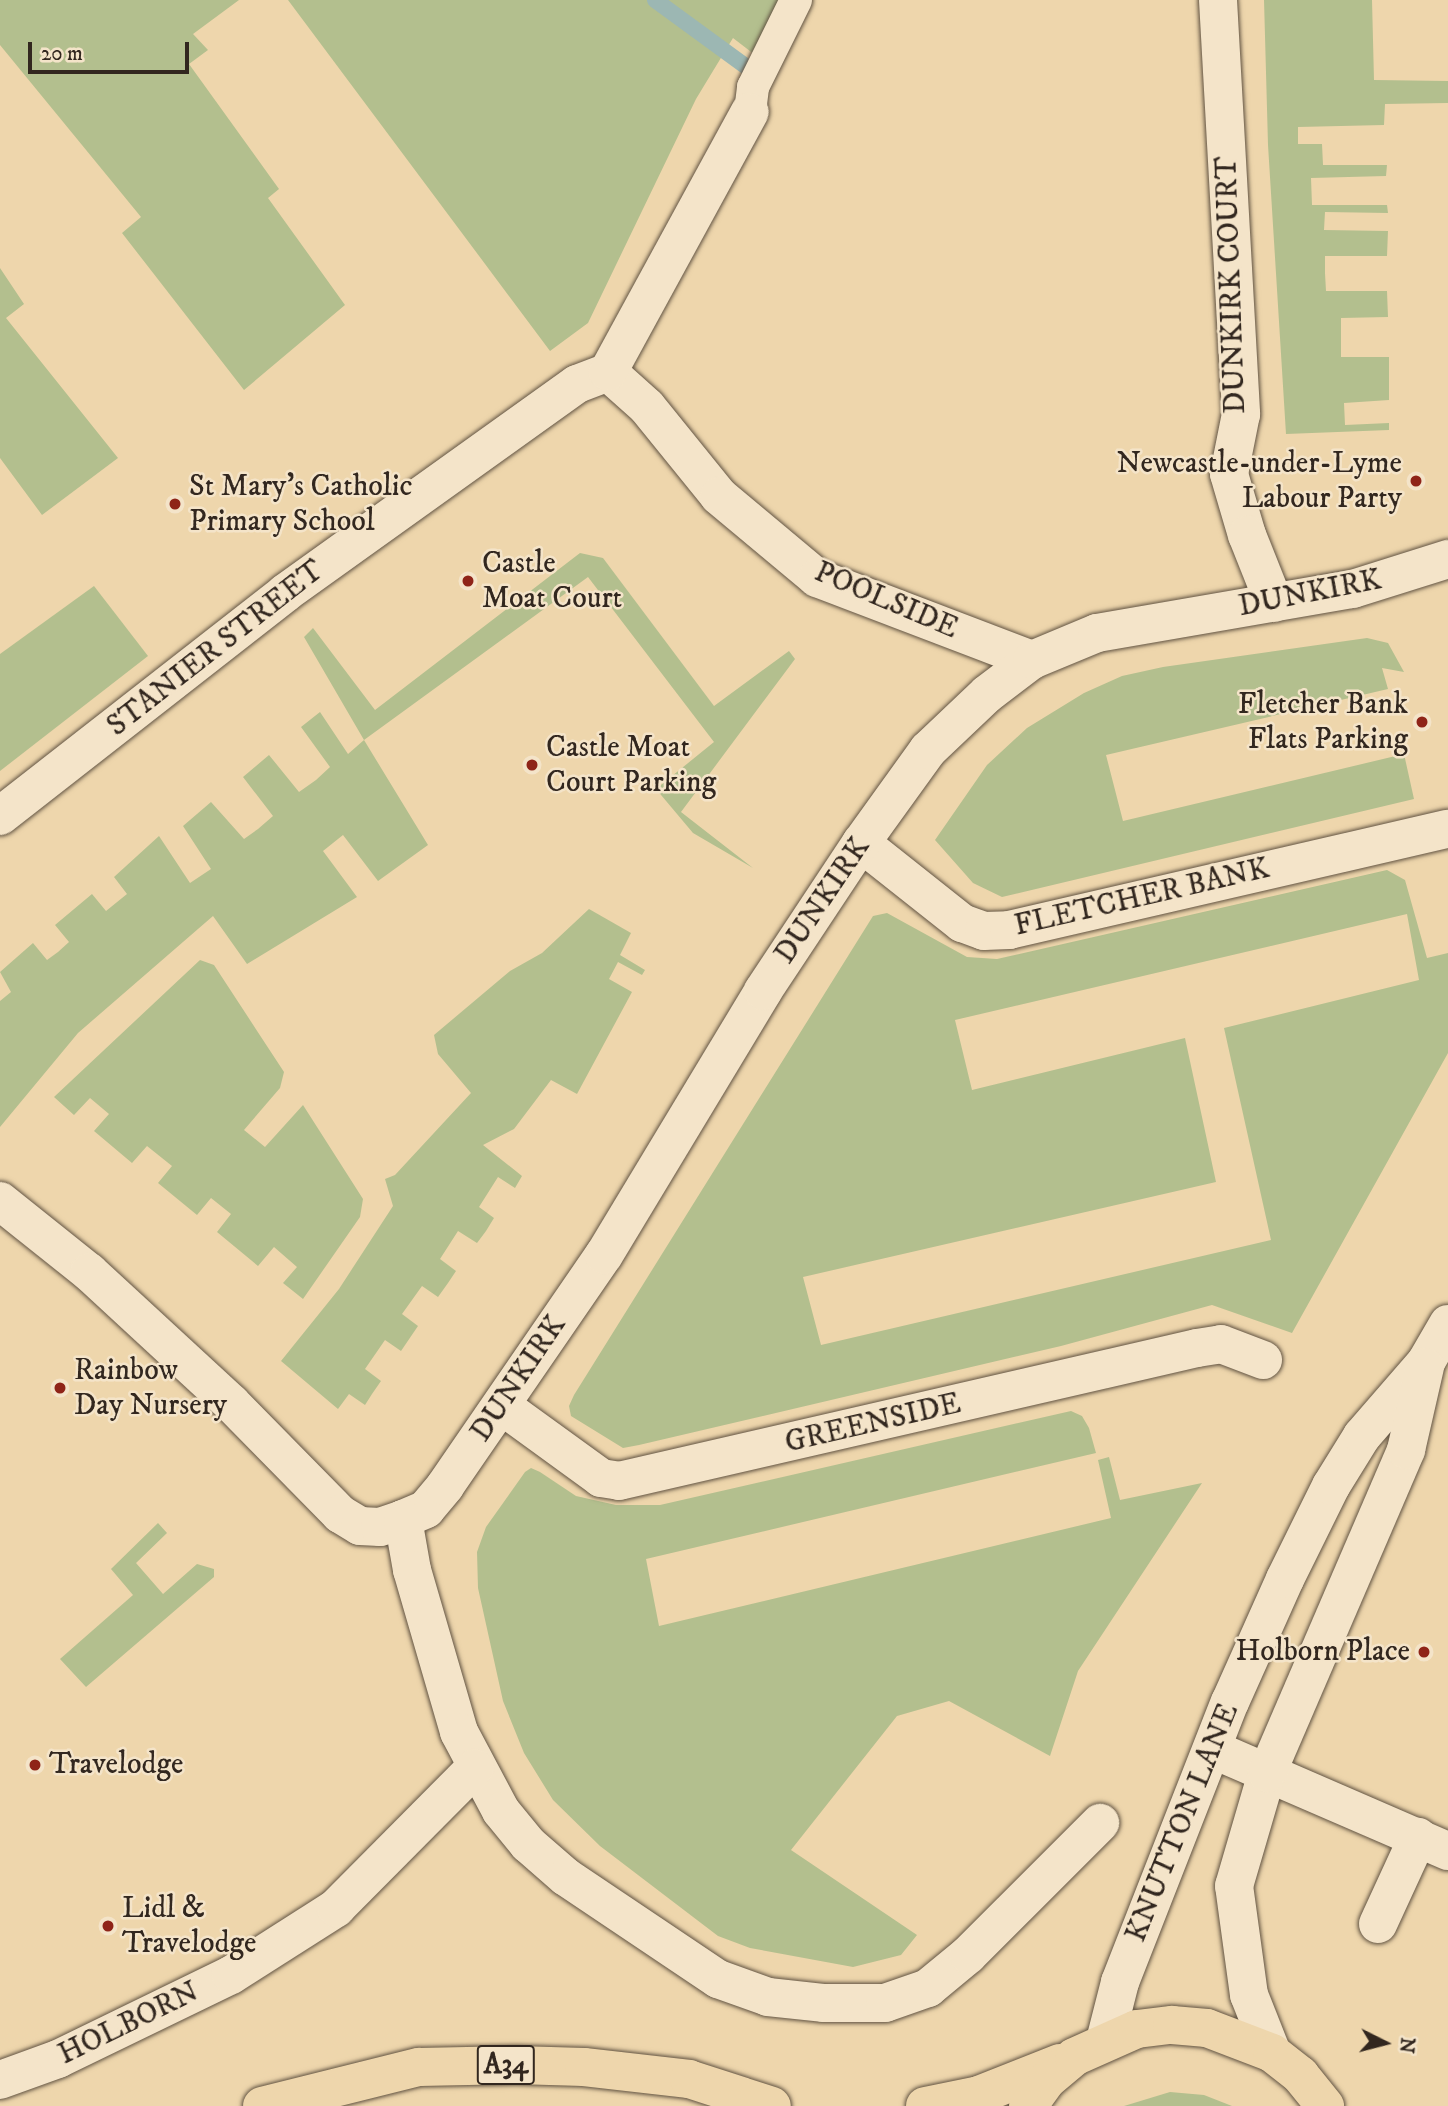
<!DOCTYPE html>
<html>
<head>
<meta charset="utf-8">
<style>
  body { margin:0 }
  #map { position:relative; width:1448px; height:2106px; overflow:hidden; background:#eed6ac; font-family:"IM FELL DW Pica",serif }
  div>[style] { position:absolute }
  .green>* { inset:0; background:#b3bf8e }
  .stream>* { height:16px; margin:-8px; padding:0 8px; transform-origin:8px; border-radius:8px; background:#9cb7b3 }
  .roads { filter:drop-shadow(0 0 2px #615342) drop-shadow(0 0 2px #615342) }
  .service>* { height:32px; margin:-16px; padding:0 16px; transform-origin:16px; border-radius:16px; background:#f4e4c9 }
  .minor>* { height:38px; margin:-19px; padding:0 19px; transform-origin:19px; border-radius:19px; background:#f4e4c9 }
  .secondary>* { height:38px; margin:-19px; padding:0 19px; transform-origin:19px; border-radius:19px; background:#f4e4c9 }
  .trunk>* { height:38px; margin:-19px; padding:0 19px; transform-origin:19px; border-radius:19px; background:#eed6ac }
  .dots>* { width:19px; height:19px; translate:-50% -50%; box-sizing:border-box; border:4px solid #f4e4c9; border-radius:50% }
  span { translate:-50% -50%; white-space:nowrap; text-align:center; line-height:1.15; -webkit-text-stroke:5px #f4e4c9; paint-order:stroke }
  .shield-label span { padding:2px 5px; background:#f4e4c9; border:2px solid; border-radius:5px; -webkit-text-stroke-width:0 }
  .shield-label { font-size:28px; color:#32271f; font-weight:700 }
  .street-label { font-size:30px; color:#32271f }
  .poi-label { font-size:30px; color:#32271f }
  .right { translate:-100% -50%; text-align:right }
  .left { translate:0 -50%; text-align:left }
  .north { position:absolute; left:1350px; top:2008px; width:70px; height:70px; -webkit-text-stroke:5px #f4e4c9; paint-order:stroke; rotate:96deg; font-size:19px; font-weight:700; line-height:28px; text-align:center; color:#32271f }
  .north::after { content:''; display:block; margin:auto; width:24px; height:32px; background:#32271f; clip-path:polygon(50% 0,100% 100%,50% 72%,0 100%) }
  .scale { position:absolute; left:28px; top:42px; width:161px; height:32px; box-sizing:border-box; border:4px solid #32271f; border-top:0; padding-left:9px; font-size:21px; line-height:24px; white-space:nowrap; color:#32271f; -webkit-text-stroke:5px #f4e4c9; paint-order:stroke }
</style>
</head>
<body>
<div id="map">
  <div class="green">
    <i style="clip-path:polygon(0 0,239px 0,193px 34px,208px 50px,189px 64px,279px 189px,268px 198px,345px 305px,244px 390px,122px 233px,141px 217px,0 45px)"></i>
    <i style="clip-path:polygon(288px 0,806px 0,759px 58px,733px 38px,696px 99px,588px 323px,550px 351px)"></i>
    <i style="clip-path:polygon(1264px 0,1372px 0,1374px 80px,1448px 81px,1448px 103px,1385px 104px,1384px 125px,1298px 127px,1298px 144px,1322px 144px,1323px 165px,1387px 165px,1386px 176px,1311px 178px,1312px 205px,1387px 205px,1388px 213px,1325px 212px,1324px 230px,1388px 231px,1387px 256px,1325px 256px,1325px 273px,1326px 291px,1387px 291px,1388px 317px,1341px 318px,1341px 357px,1389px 357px,1389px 400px,1344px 403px,1345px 425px,1389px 423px,1389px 430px,1286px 434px,1268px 145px)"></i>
    <i style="clip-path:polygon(0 268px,24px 304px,6px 318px,118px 458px,42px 515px,0 458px)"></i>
    <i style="clip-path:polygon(580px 553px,603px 558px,714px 706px,789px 651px,795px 659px,681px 812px,753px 868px,693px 833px,656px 789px,714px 742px,588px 577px,364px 740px,428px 845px,378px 881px,343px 835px,323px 851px,357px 897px,247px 964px,213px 916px,78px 1033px,0 1127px,0 1001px,11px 992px,0 972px,33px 943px,47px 960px,58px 952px,69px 942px,55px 925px,92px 894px,106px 911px,127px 894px,114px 877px,159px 836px,190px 883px,211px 869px,183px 826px,211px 802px,244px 839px,258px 829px,273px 816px,243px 777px,269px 755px,299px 792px,316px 780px,330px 767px,301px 727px,320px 712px,348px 754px,364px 740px,304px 637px,313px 628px,375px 710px)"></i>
    <i style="clip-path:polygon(94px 586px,148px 656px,0 771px,0 654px)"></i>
    <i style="clip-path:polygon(1367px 638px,1388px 643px,1404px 672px,1382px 668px,1388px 689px,1106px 755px,1123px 821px,1404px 754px,1414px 799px,1002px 897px,973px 883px,935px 840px,987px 765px,1027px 728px,1084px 693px,1122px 676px,1163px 667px)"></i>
    <i style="clip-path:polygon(evenodd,1387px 870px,1405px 880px,1427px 958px,1448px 953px,1448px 1053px,1292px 1333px,1212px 1305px,1061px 1346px,639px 1445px,623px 1448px,571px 1416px,569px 1406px,574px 1395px,873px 916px,887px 913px,967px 957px,997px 959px,1387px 870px,1407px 914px,1419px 980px,1224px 1028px,1271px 1240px,821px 1345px,803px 1277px,1216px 1182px,1185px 1038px,972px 1090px,955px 1020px,1407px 914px)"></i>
    <i style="clip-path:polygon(589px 909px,631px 933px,620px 955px,645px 970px,642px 975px,618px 962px,609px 979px,632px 992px,577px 1094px,551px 1080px,514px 1129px,483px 1145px,522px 1176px,515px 1188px,498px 1177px,479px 1207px,494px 1218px,486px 1231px,477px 1243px,458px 1231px,440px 1259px,456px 1271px,448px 1283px,438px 1297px,422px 1286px,402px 1314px,418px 1326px,401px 1351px,385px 1340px,365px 1369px,381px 1381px,372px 1394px,365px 1405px,349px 1394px,338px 1409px,281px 1361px,339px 1289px,393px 1206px,385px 1179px,395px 1175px,471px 1093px,438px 1054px,434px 1035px,510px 971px,542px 953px)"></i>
    <i style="clip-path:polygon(200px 960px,214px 965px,284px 1072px,280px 1088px,244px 1130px,265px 1147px,303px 1105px,363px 1199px,360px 1217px,303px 1299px,283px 1283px,297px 1267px,274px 1247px,258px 1266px,217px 1232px,231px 1214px,211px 1198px,197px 1215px,158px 1183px,172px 1166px,147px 1146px,132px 1163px,94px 1131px,109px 1114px,90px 1098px,74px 1115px,54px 1097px)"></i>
    <i style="clip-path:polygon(1071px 1411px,1082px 1416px,1089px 1428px,1096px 1453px,646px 1559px,659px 1626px,1111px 1518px,1098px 1460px,1109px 1457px,1120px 1500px,1202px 1483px,1078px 1671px,1050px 1756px,949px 1701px,897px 1716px,791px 1850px,917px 1935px,901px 1955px,853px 1967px,750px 1948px,718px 1936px,600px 1846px,553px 1800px,524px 1753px,503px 1701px,478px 1588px,477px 1552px,486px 1527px,525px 1472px,531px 1468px,540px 1472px,576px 1496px,616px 1505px,660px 1505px)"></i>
    <i style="clip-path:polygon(158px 1523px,167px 1533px,136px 1563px,163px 1594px,197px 1564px,214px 1569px,214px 1577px,86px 1687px,60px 1659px,133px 1595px,111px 1569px)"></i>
    <i style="clip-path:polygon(1170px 2092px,1204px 2095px,1232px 2106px,1124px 2106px)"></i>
  </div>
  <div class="stream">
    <i style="left:655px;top:0;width:134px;rotate:36.2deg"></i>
  </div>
  <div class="roads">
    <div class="service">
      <i style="left:750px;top:112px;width:25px;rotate:-83deg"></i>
      <i style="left:753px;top:87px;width:97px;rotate:-63.7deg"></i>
    </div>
    <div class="minor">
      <i style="left:1218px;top:0;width:415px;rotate:86.8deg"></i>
      <i style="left:1241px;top:414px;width:61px;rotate:101.3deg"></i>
      <i style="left:1229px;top:474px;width:64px;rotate:73.6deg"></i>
      <i style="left:1247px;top:535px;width:73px;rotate:68.3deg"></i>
      <i style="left:608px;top:372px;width:52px;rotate:41.9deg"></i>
      <i style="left:647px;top:407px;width:114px;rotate:51deg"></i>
      <i style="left:719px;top:496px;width:128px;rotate:39.9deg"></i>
      <i style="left:817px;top:578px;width:230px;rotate:20.9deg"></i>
      <i style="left:0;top:816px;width:362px;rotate:-38deg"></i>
      <i style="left:285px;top:593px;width:359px;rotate:-35.6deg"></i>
      <i style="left:577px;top:384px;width:33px;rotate:-21deg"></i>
      <i style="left:608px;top:372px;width:296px;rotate:-61.4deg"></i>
      <i style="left:861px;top:843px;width:129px;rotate:38.4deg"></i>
      <i style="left:962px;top:923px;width:23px;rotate:20deg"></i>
      <i style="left:984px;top:931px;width:25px;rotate:-2deg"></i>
      <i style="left:1009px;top:930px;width:450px;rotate:-13deg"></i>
      <i style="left:0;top:1201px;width:114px;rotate:38.6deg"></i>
      <i style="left:89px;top:1272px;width:193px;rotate:42.7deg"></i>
      <i style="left:231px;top:1403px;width:156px;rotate:45.5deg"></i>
      <i style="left:340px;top:1514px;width:23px;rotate:31deg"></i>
      <i style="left:360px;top:1526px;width:20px;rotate:3deg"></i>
      <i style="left:380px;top:1527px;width:24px;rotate:-19deg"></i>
      <i style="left:403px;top:1519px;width:25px;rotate:-23deg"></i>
      <i style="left:426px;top:1509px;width:30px;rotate:-50deg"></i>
      <i style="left:445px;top:1486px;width:280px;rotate:-55.5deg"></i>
      <i style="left:604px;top:1255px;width:308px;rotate:-58.9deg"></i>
      <i style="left:763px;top:991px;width:178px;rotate:-56.5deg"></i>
      <i style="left:861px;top:843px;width:115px;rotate:-54.2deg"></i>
      <i style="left:928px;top:750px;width:81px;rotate:-43.5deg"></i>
      <i style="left:987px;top:694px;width:56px;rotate:-37.1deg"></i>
      <i style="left:1032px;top:660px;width:70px;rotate:-22.6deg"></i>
      <i style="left:1097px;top:633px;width:260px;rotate:-9.8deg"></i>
      <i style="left:1353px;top:589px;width:100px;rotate:-17.5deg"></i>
      <i style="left:502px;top:1406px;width:122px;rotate:36deg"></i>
      <i style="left:601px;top:1478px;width:18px;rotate:9deg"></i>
      <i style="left:619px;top:1481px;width:593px;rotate:-12.96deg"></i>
      <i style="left:1197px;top:1348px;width:24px;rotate:-9deg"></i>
      <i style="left:1221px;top:1344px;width:45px;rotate:20.9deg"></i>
      <i style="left:403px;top:1519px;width:52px;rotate:80deg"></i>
      <i style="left:412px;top:1570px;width:169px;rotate:73.8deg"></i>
      <i style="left:459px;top:1732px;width:89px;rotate:62deg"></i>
      <i style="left:501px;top:1811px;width:43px;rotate:50.7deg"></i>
      <i style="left:528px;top:1844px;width:50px;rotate:41deg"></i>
      <i style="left:566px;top:1877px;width:183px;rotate:33.9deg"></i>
      <i style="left:718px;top:1979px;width:53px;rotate:19.8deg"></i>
      <i style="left:768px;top:1997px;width:55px;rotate:6.2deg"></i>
      <i style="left:823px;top:2003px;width:62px"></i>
      <i style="left:885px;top:2003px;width:46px;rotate:-19.2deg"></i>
      <i style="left:928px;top:1988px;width:52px;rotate:-39.5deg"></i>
      <i style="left:968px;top:1955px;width:187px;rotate:-45deg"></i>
      <i style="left:1212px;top:1749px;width:257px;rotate:23.4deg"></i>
      <i style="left:1378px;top:1924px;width:96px;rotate:-65.3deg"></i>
      <i style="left:0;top:2080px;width:62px;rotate:-19.9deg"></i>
      <i style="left:58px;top:2059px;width:192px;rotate:-25.9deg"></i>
      <i style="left:231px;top:1975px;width:125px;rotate:-32.5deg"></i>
      <i style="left:336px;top:1908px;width:197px;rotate:-45.2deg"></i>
    </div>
    <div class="secondary">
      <i style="left:1105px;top:2041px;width:61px;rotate:-75.7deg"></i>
      <i style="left:1120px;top:1982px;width:301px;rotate:-68.6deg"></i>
      <i style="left:1230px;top:1702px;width:135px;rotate:-65.9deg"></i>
      <i style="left:1285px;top:1579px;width:104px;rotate:-63.7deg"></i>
      <i style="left:1331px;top:1486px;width:59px;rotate:-58.2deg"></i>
      <i style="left:1362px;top:1436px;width:98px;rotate:-49.1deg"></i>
      <i style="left:1426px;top:1362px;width:44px;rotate:-59.9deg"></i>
      <i style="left:1272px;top:2053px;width:62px;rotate:-111.6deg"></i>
      <i style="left:1249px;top:1995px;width:110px;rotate:-97.8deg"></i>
      <i style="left:1234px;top:1886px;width:118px;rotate:-73.7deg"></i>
      <i style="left:1267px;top:1773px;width:352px;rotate:-66.7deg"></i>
      <i style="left:1406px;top:1450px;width:85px;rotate:-77.1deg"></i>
    </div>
    <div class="trunk">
      <i style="left:262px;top:2106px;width:162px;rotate:-14deg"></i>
      <i style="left:419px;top:2067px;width:97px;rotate:-1.2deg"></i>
      <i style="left:516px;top:2065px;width:68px;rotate:1.7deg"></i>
      <i style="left:584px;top:2067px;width:106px;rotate:6.5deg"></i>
      <i style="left:689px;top:2079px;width:87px;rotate:18deg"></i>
      <i style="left:925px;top:2106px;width:55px;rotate:-11.5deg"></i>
      <i style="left:979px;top:2095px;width:87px;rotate:-21.6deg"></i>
      <i style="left:1028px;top:2106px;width:32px;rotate:-54deg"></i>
      <i style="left:1047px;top:2080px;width:35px;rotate:-40deg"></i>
      <i style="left:1074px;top:2057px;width:69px;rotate:-24deg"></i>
      <i style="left:1137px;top:2029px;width:35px;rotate:-7deg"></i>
      <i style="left:1172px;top:2025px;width:35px;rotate:5deg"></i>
      <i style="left:1207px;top:2028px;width:70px;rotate:21deg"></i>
      <i style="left:1272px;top:2053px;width:36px;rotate:38deg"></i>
      <i style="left:1300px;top:2075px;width:40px;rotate:51deg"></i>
    </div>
  </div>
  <div class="dots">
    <i style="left:1416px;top:481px;background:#8f2418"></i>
    <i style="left:175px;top:504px;background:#8f2418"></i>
    <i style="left:468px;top:581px;background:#8f2418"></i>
    <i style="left:1422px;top:722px;background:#8f2418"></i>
    <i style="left:532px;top:765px;background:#8f2418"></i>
    <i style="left:60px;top:1388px;background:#8f2418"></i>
    <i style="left:1424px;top:1652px;background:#8f2418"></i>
    <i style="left:35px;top:1765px;background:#8f2418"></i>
    <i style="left:108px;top:1926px;background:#8f2418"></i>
  </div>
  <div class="shield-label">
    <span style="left:506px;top:2065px">A34</span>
  </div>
  <div class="street-label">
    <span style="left:1232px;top:285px;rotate:-92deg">DUNKIRK COURT</span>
    <span style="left:1310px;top:594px;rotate:-11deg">DUNKIRK</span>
    <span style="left:886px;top:601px;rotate:23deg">POOLSIDE</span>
    <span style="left:216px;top:649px;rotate:-38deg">STANIER STREET</span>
    <span style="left:1142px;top:898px;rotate:-13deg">FLETCHER BANK</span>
    <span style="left:823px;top:901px;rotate:-56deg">DUNKIRK</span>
    <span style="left:519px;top:1379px;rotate:-56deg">DUNKIRK</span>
    <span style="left:873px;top:1424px;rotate:-13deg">GREENSIDE</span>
    <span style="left:1183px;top:1823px;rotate:-68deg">KNUTTON LANE</span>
    <span style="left:129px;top:2024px;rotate:-26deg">HOLBORN</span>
  </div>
  <div class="poi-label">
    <span class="right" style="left:1402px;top:481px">Newcastle-under-Lyme<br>Labour Party</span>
    <span class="left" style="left:189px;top:504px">St Mary's Catholic<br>Primary School</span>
    <span class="left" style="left:482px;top:581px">Castle<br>Moat Court</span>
    <span class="right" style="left:1408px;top:722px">Fletcher Bank<br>Flats Parking</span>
    <span class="left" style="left:546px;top:765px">Castle Moat<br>Court Parking</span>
    <span class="left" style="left:74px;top:1388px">Rainbow<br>Day Nursery</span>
    <span class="right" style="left:1410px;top:1652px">Holborn Place</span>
    <span class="left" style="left:49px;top:1765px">Travelodge</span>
    <span class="left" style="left:122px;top:1926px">Lidl &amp;<br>Travelodge</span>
  </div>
  <div class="north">N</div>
  <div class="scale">20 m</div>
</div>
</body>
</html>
